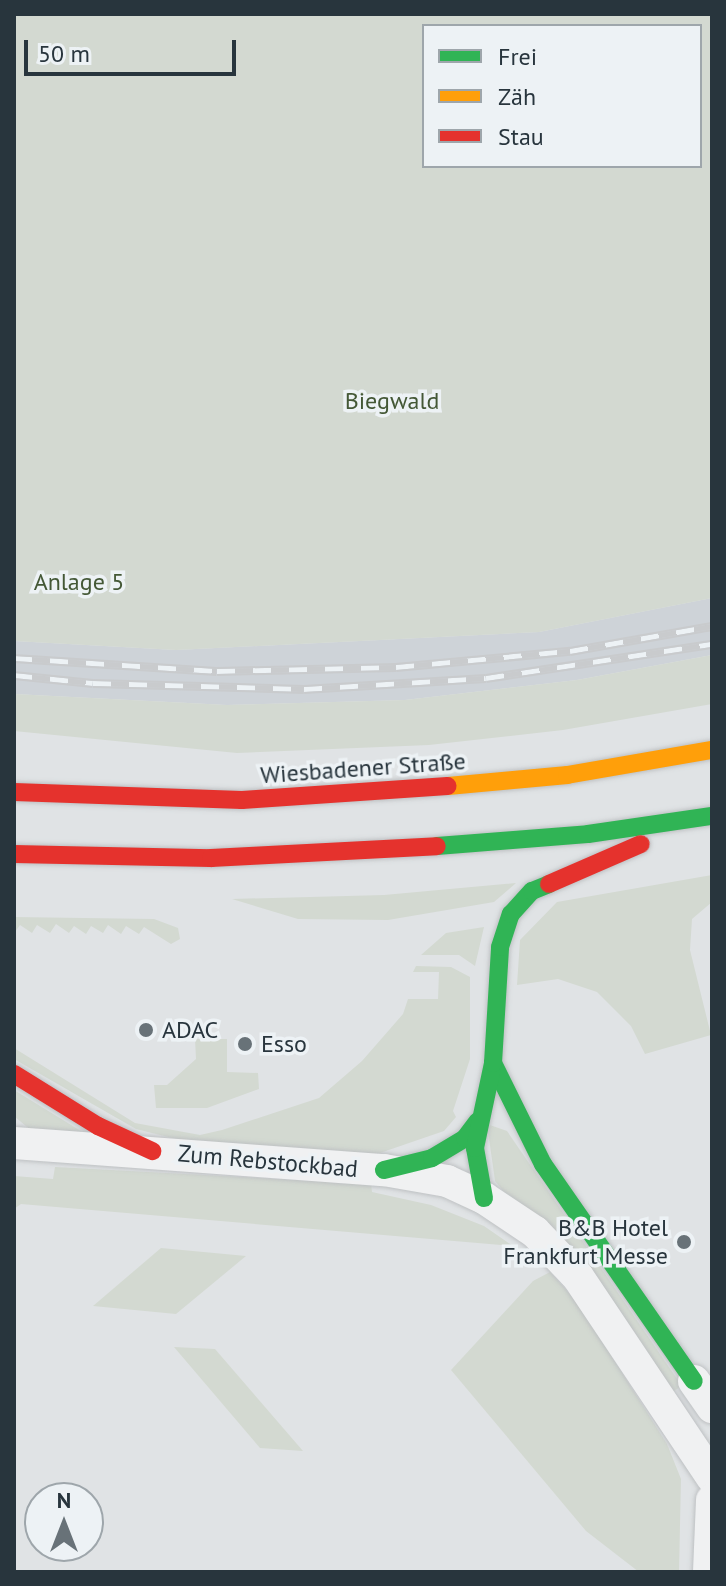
<!DOCTYPE html>
<html>
<head>
<meta charset="utf-8">
<style>
  body { margin:0 }
  #map { position:relative; width:726px; height:1586px; overflow:hidden; background:#e0e3e5; font-family:"PT Sans",sans-serif }
  div>[style] { position:absolute }
  .built>* { inset:0; background:#ced3d8 }
  .green>* { inset:0; background:#d3d9d1 }
  .roads { filter:drop-shadow(0 0 2px #bec1c3) drop-shadow(0 0 2px #bec1c3) }
  .street>* { height:32px; margin:-16px; padding:0 16px; transform-origin:16px; border-radius:16px; background:#f0f1f2 }
  .fast>* { height:18px; margin:-9px; padding:0 9px; transform-origin:9px; border-radius:9px; background:#30b455 }
  .slow>* { height:18px; margin:-9px; padding:0 9px; transform-origin:9px; border-radius:9px; background:#ff9f0a }
  .jam>* { height:18px; margin:-9px; padding:0 9px; transform-origin:9px; border-radius:9px; background:#e5322d }
  .rail>* { height:9px; margin-top:-4.5px; transform-origin:0; background:repeating-linear-gradient(90deg,#edf2f5 0 18px,#c9cbcd 0 36px); box-sizing:border-box; border-block:2px solid #c9cbcd }
  .dots>* { width:22px; height:22px; translate:-50% -50%; box-sizing:border-box; border:4px solid #edf2f5; border-radius:50% }
  span { translate:-50% -50%; white-space:nowrap; text-align:center; line-height:1.15; -webkit-text-stroke:7px #edf2f5; paint-order:stroke }
  .park-label { font-size:24px; color:#445836 }
  .street-label { font-size:24px; color:#28353d }
  .poi-label { font-size:24px; color:#28353d }
  .left { translate:0 -50%; text-align:left }
  .right { translate:-100% -50%; text-align:right }
  .frame { position:absolute; inset:0; border:16px solid #28353d; pointer-events:none }
  .legend { position:absolute; left:422px; top:24px; width:280px; height:144px; box-sizing:border-box; background:#edf2f5; border:2px solid #9ea6ab; margin:0; padding:10px 14px; list-style:none; font-size:24px; color:#28353d }
  .legend li { display:flex; align-items:center; gap:16px; height:40px }
  .legend b { width:40px; border:2px solid #9ea6ab }
  .north { position:absolute; left:24px; top:1482px; width:80px; height:80px; box-sizing:border-box; background:#edf2f5; border:2px solid #9ea6ab; border-radius:50%; rotate:0deg; font-size:22px; font-weight:700; line-height:32px; text-align:center; color:#28353d }
  .north::after { content:''; display:block; margin:auto; width:28px; height:36px; background:#687278; clip-path:polygon(50% 0,100% 100%,50% 72%,0 100%) }
  .scale { position:absolute; left:24px; top:40px; width:212px; height:36px; box-sizing:border-box; border:4px solid #28353d; border-top:0; padding-left:10px; font-size:24px; line-height:28px; white-space:nowrap; color:#28353d; -webkit-text-stroke:6px #edf2f5; paint-order:stroke }
</style>
</head>
<body>
<div id="map">
  <div class="built">
    <i style="clip-path:polygon(712px 598px,712px 655px,577px 680px,405px 700px,227px 705px,14px 694px,14px 641px,176px 650px,539px 632px)"></i>
  </div>
  <div class="green">
    <i style="clip-path:polygon(evenodd,14px 14px,712px 14px,712px 598px,539px 632px,176px 650px,14px 641px,14px 14px,424px 26px,700px 26px,700px 166px,424px 166px,424px 26px)"></i>
    <i style="clip-path:polygon(712px 655px,712px 704px,563px 730px,429px 745px,237px 753px,14px 731px,14px 694px,227px 705px,405px 700px,577px 680px)"></i>
    <i style="clip-path:polygon(712px 875px,712px 902px,692px 919px,690px 950px,711px 1035px,645px 1054px,631px 1026px,597px 992px,558px 979px,517px 985px,520px 940px,557px 902px)"></i>
    <i style="clip-path:polygon(516px 883px,494px 902px,388px 920px,298px 919px,232px 899px,384px 895px)"></i>
    <i style="clip-path:polygon(14px 917px,154px 919px,178px 928px,180px 939px,171px 944px,144px 927px,139px 934px,126px 926px,121px 934px,108px 925px,103px 933px,91px 926px,86px 934px,74px 926px,69px 933px,56px 924px,50px 933px,37px 925px,32px 933px,20px 925px,15px 932px)"></i>
    <i style="clip-path:polygon(484px 927px,475px 966px,459px 955px,421px 955px,446px 933px)"></i>
    <i style="clip-path:polygon(416px 966px,451px 967px,470px 977px,470px 1059px,453px 1111px,456px 1117px,444px 1131px,377px 1154px,184px 1141px,136px 1129px,14px 1059px,14px 1048px,135px 1123px,200px 1135px,222px 1130px,319px 1098px,362px 1061px,403px 1014px,408px 999px,438px 999px,439px 972px,413px 972px)"></i>
    <i style="clip-path:polygon(195px 1039px,227px 1039px,227px 1072px,258px 1073px,259px 1089px,207px 1108px,156px 1108px,154px 1085px,167px 1085px,196px 1059px)"></i>
    <i style="clip-path:polygon(14px 1090px,89px 1136px,33px 1132px,14px 1116px)"></i>
    <i style="clip-path:polygon(487px 1124px,507px 1131px,682px 1386px,672px 1392px,495px 1181px)"></i>
    <i style="clip-path:polygon(55px 1167px,371px 1184px,372px 1192px,431px 1205px,484px 1226px,513px 1246px,21px 1204px,14px 1209px,14px 1176px,53px 1179px)"></i>
    <i style="clip-path:polygon(161px 1248px,246px 1256px,176px 1314px,93px 1306px)"></i>
    <i style="clip-path:polygon(550px 1272px,578px 1303px,667px 1444px,681px 1479px,679px 1572px,639px 1572px,586px 1531px,451px 1370px,533px 1281px)"></i>
    <i style="clip-path:polygon(174px 1347px,215px 1349px,303px 1451px,260px 1448px)"></i>
  </div>
  <div class="roads">
    <div class="street">
      <i style="left:14px;top:1143px;width:371px;rotate:4.2deg"></i>
      <i style="left:384px;top:1170px;width:64px;rotate:9.9deg"></i>
      <i style="left:447px;top:1181px;width:41px;rotate:24.7deg"></i>
      <i style="left:484px;top:1198px;width:61px;rotate:33.7deg"></i>
      <i style="left:535px;top:1232px;width:62px;rotate:46.3deg"></i>
      <i style="left:578px;top:1277px;width:241px;rotate:56.2deg"></i>
      <i style="left:694px;top:1381px;width:32px;rotate:55deg"></i>
      <i style="left:709px;top:1572px;width:72px;rotate:-87.6deg"></i>
    </div>
    <div class="fast">
      <i style="left:437px;top:846px;width:151px;rotate:-4.5deg"></i>
      <i style="left:588px;top:834px;width:125px;rotate:-8.3deg"></i>
      <i style="left:493px;top:1063px;width:113px;rotate:63.7deg"></i>
      <i style="left:543px;top:1164px;width:264px;rotate:55.2deg"></i>
      <i style="left:384px;top:1170px;width:49px;rotate:-14deg"></i>
      <i style="left:432px;top:1158px;width:39px;rotate:-31deg"></i>
      <i style="left:465px;top:1138px;width:21px;rotate:-53deg"></i>
      <i style="left:484px;top:1198px;width:51px;rotate:-100.2deg"></i>
      <i style="left:475px;top:1148px;width:87px;rotate:-78deg"></i>
      <i style="left:493px;top:1063px;width:116px;rotate:-86.5deg"></i>
      <i style="left:500px;top:947px;width:35px;rotate:-72deg"></i>
      <i style="left:511px;top:914px;width:31px;rotate:-48deg"></i>
      <i style="left:532px;top:891px;width:18px;rotate:-22deg"></i>
    </div>
    <div class="slow">
      <i style="left:448px;top:786px;width:120px;rotate:-5.3deg"></i>
      <i style="left:567px;top:775px;width:147px;rotate:-9.8deg"></i>
    </div>
    <div class="jam">
      <i style="left:14px;top:792px;width:228px;rotate:2deg"></i>
      <i style="left:242px;top:800px;width:206px;rotate:-3.9deg"></i>
      <i style="left:14px;top:854px;width:197px;rotate:1.2deg"></i>
      <i style="left:211px;top:858px;width:226px;rotate:-3deg"></i>
      <i style="left:549px;top:884px;width:100px;rotate:-23.5deg"></i>
      <i style="left:14px;top:1074px;width:99px;rotate:31.8deg"></i>
      <i style="left:98px;top:1126px;width:60px;rotate:24.8deg"></i>
    </div>
  </div>
  <div class="rail">
    <i style="left:14px;top:658px;width:203px;rotate:3.7deg"></i>
    <i style="left:217px;top:671px;width:179px;rotate:-1.3deg"></i>
    <i style="left:396px;top:667px;width:175px;rotate:-5.3deg"></i>
    <i style="left:570px;top:651px;width:144px;rotate:-10deg"></i>
    <i style="left:14px;top:675px;width:79px;rotate:5.8deg"></i>
    <i style="left:93px;top:683px;width:211px;rotate:1.6deg"></i>
    <i style="left:304px;top:689px;width:182px;rotate:-3.5deg"></i>
    <i style="left:486px;top:678px;width:229px;rotate:-8.6deg"></i>
  </div>
  <div class="dots">
    <i style="left:146px;top:1030px;background:#687278"></i>
    <i style="left:245px;top:1044px;background:#687278"></i>
    <i style="left:684px;top:1242px;background:#687278"></i>
  </div>
  <div class="park-label">
    <span style="left:392px;top:401px">Biegwald</span>
    <span style="left:79px;top:582px">Anlage 5</span>
  </div>
  <div class="street-label">
    <span style="left:363px;top:768px;rotate:-4deg">Wiesbadener Straße</span>
    <span style="left:268px;top:1161px;rotate:5deg">Zum Rebstockbad</span>
  </div>
  <div class="poi-label">
    <span class="left" style="left:162px;top:1030px">ADAC</span>
    <span class="left" style="left:261px;top:1044px">Esso</span>
    <span class="right" style="left:668px;top:1242px">B&amp;B Hotel<br>Frankfurt Messe</span>
  </div>
  <div class="frame"></div>
  <ul class="legend">
  <li><b style="height:10px;background:#30b455"></b>Frei</li>
  <li><b style="height:10px;background:#ff9f0a"></b>Zäh</li>
  <li><b style="height:10px;background:#e5322d"></b>Stau</li>
  </ul>
  <div class="north">N</div>
  <div class="scale">50 m</div>
</div>
</body>
</html>
